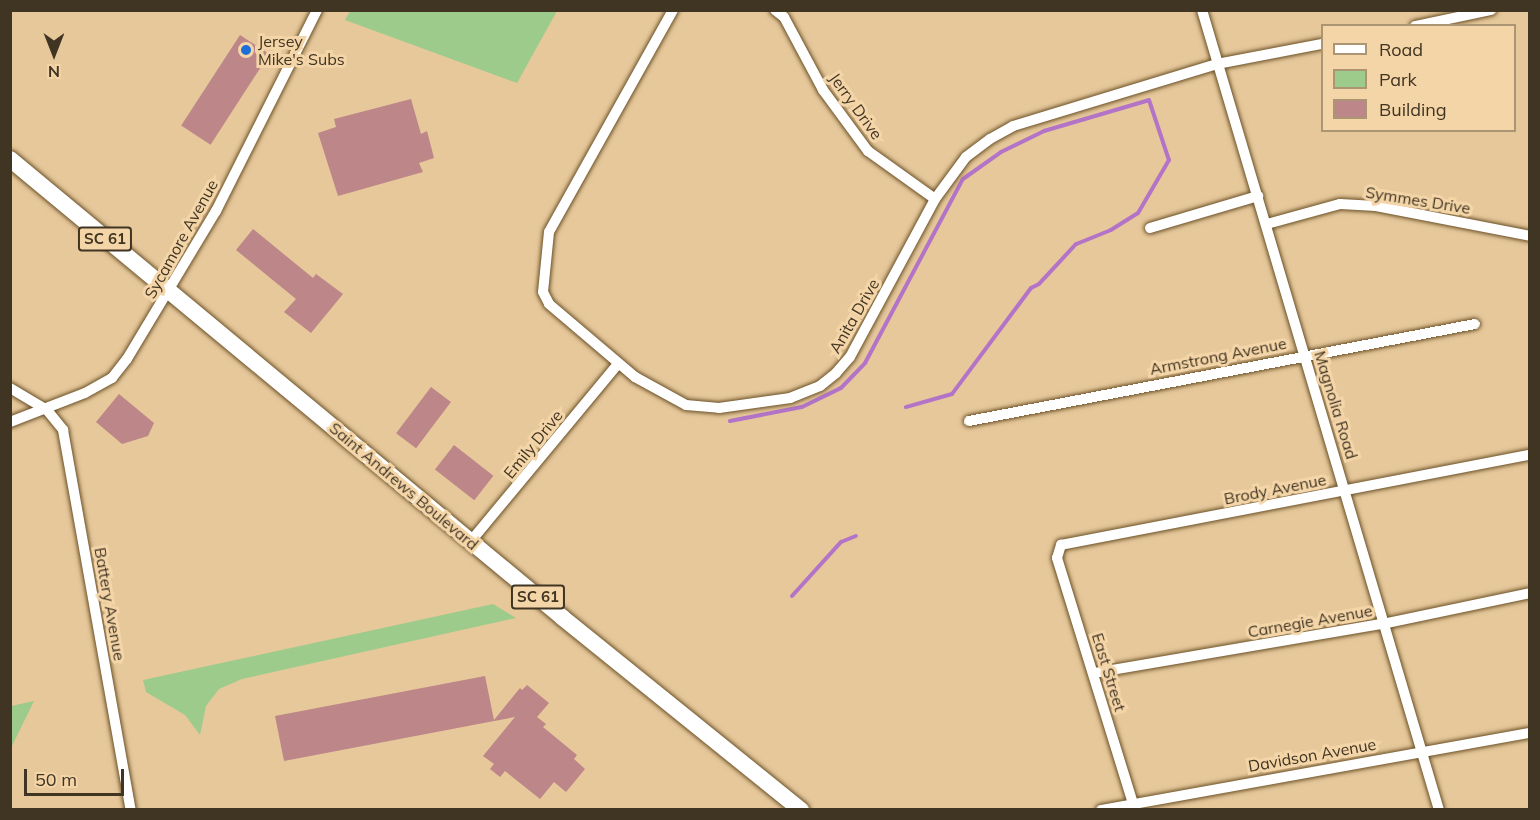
<!DOCTYPE html>
<html>
<head>
<meta charset="utf-8">
<style>
  body { margin:0 }
  #map { position:relative; width:1540px; height:820px; overflow:hidden; background:#e6c89b; font-family:Mulish,sans-serif }
  div>[style] { position:absolute }
  .green>* { inset:0; background:#9dcb8b }
  .stream>* { height:4px; margin:-2px; padding:0 2px; transform-origin:2px; border-radius:2px; background:#b374c8 }
  .building>* { inset:0; background:#bd8688; transform-origin:0 0 }
  .roads { filter:drop-shadow(0 0 2px #6b5127) drop-shadow(0 0 2px #6b5127) }
  .street>* { height:10px; margin:-5px; padding:0 5px; transform-origin:5px; border-radius:5px; background:#fff }
  .primary>* { height:16px; margin:-8px; padding:0 8px; transform-origin:8px; border-radius:8px; background:#fff }
  .dots>* { width:16px; height:16px; translate:-50% -50%; box-sizing:border-box; border:3px solid #f4d5a8; border-radius:50% }
  span { translate:-50% -50%; white-space:nowrap; text-align:center; line-height:1.15; -webkit-text-stroke:6px #f4d5a8; paint-order:stroke }
  .shield-label span { padding:2px 4px; background:#f4d5a8; border:2px solid; border-radius:4px; -webkit-text-stroke-width:0 }
  .shield-label { font-size:15px; color:#403422; font-weight:700 }
  .poi-label { font-size:16px; color:#403422 }
  .left { translate:0 -50%; text-align:left }
  .street-label { font-size:16px; color:#403422 }
  .frame { position:absolute; inset:0; border:12px solid #403422; pointer-events:none }
  .legend { position:absolute; left:1321px; top:24px; width:195px; height:108px; box-sizing:border-box; background:#f4d5a8; border:2px solid #ac9572; margin:0; padding:8px 10px; list-style:none; font-size:18px; color:#403422 }
  .legend li { display:flex; align-items:center; gap:12px; height:30px }
  .legend b { width:30px; border:2px solid #ac9572 }
  .north { position:absolute; left:24px; top:24px; width:60px; height:60px; -webkit-text-stroke:4px #f4d5a8; paint-order:stroke; rotate:180deg; font-size:16px; font-weight:700; line-height:24px; text-align:center; color:#403422 }
  .north::after { content:''; display:block; margin:auto; width:21px; height:27px; background:#403422; clip-path:polygon(50% 0,100% 100%,50% 72%,0 100%) }
  .scale { position:absolute; left:24px; top:769px; width:100px; height:27px; box-sizing:border-box; border:3px solid #403422; border-top:0; padding-left:8px; font-size:18px; line-height:21px; white-space:nowrap; color:#403422; -webkit-text-stroke:4px #f4d5a8; paint-order:stroke }
</style>
</head>
<body>
<div id="map">
  <div class="green">
    <i style="clip-path:polygon(350px 11px,350px 10px,557px 11px,517px 83px,345px 20px)"></i>
    <i style="clip-path:polygon(493px 604px,516px 618px,242px 679px,219px 689px,206px 706px,200px 735px,185px 715px,146px 692px,143px 680px)"></i>
    <i style="clip-path:polygon(34px 701px,11px 748px,11px 706px)"></i>
  </div>
  <div class="stream">
    <i style="left:730px;top:421px;width:73px;rotate:-11deg"></i>
    <i style="left:802px;top:407px;width:43px;rotate:-26deg"></i>
    <i style="left:841px;top:388px;width:35px;rotate:-46deg"></i>
    <i style="left:865px;top:363px;width:208px;rotate:-62deg"></i>
    <i style="left:963px;top:179px;width:47px;rotate:-35.4deg"></i>
    <i style="left:1001px;top:152px;width:48px;rotate:-26deg"></i>
    <i style="left:1044px;top:131px;width:109px;rotate:-16.4deg"></i>
    <i style="left:1149px;top:100px;width:63px;rotate:71.6deg"></i>
    <i style="left:1169px;top:160px;width:61px;rotate:120.3deg"></i>
    <i style="left:1138px;top:213px;width:32px;rotate:148deg"></i>
    <i style="left:1111px;top:230px;width:38px;rotate:158deg"></i>
    <i style="left:1076px;top:244px;width:54px;rotate:132.8deg"></i>
    <i style="left:1039px;top:284px;width:9px;rotate:153deg"></i>
    <i style="left:1031px;top:288px;width:132px;rotate:126.7deg"></i>
    <i style="left:952px;top:394px;width:48px;rotate:164.2deg"></i>
    <i style="left:792px;top:596px;width:73px;rotate:-47.8deg"></i>
    <i style="left:841px;top:542px;width:16px;rotate:-22deg"></i>
  </div>
  <div class="building">
    <i style="left:240px;top:35px;width:35px;height:108px;rotate:33deg"></i>
    <i style="clip-path:polygon(411px 99px,421px 134px,427px 131px,434px 158px,419px 163px,423px 172px,338px 196px,318px 133px,336px 127px,334px 119px)"></i>
    <i style="clip-path:polygon(253px 229px,313px 278px,316px 274px,343px 294px,311px 333px,284px 312px,296px 299px,236px 250px)"></i>
    <i style="left:431px;top:387px;width:25px;height:58px;rotate:37deg"></i>
    <i style="clip-path:polygon(119px 394px,154px 423px,148px 436px,122px 444px,96px 422px)"></i>
    <i style="left:454px;top:445px;width:50px;height:31px;rotate:38deg"></i>
    <i style="clip-path:polygon(485px 676px,494px 720px,520px 688px,522px 690px,527px 685px,549px 703px,537px 717px,546px 724px,543px 727px,577px 755px,574px 759px,585px 769px,566px 792px,554px 782px,540px 799px,505px 771px,500px 777px,490px 769px,494px 764px,483px 756px,515px 717px,284px 761px,275px 716px)"></i>
  </div>
  <div class="roads">
    <div class="street">
      <i style="left:673px;top:10px;width:254px;rotate:119.2deg"></i>
      <i style="left:549px;top:232px;width:60px;rotate:95.7deg"></i>
      <i style="left:543px;top:292px;width:13px;rotate:63deg"></i>
      <i style="left:549px;top:304px;width:113px;rotate:40.3deg"></i>
      <i style="left:635px;top:377px;width:58px;rotate:28.8deg"></i>
      <i style="left:686px;top:405px;width:33px;rotate:5deg"></i>
      <i style="left:719px;top:408px;width:72px;rotate:-8deg"></i>
      <i style="left:790px;top:398px;width:32px;rotate:-22deg"></i>
      <i style="left:820px;top:386px;width:21px;rotate:-39deg"></i>
      <i style="left:836px;top:373px;width:21px;rotate:-49deg"></i>
      <i style="left:850px;top:357px;width:179px;rotate:-61.7deg"></i>
      <i style="left:935px;top:199px;width:52px;rotate:-53.6deg"></i>
      <i style="left:966px;top:157px;width:30px;rotate:-37deg"></i>
      <i style="left:990px;top:139px;width:26px;rotate:-29deg"></i>
      <i style="left:1013px;top:126px;width:213px;rotate:-16.9deg"></i>
      <i style="left:1217px;top:64px;width:107px;rotate:-10.8deg"></i>
      <i style="left:775px;top:10px;width:11px;rotate:38deg"></i>
      <i style="left:784px;top:17px;width:83px;rotate:61.9deg"></i>
      <i style="left:823px;top:90px;width:76px;rotate:53.6deg"></i>
      <i style="left:868px;top:151px;width:82px;rotate:35.6deg"></i>
      <i style="left:1202px;top:10px;width:834px;rotate:73.5deg"></i>
      <i style="left:1415px;top:26px;width:78px;rotate:-11.9deg"></i>
      <i style="left:1267px;top:224px;width:76px;rotate:-15.3deg"></i>
      <i style="left:1340px;top:204px;width:36px;rotate:3deg"></i>
      <i style="left:1376px;top:206px;width:157px;rotate:11deg"></i>
      <i style="left:1150px;top:228px;width:113px;rotate:-16.5deg"></i>
      <i style="left:10px;top:388px;width:43px;rotate:30.7deg"></i>
      <i style="left:47px;top:410px;width:26px;rotate:51deg"></i>
      <i style="left:63px;top:430px;width:386px;rotate:79.9deg"></i>
      <i style="left:969px;top:421px;width:515px;rotate:-10.85deg"></i>
      <i style="left:10px;top:422px;width:80px;rotate:-21.1deg"></i>
      <i style="left:85px;top:393px;width:31px;rotate:-29deg"></i>
      <i style="left:112px;top:378px;width:24px;rotate:-52deg"></i>
      <i style="left:127px;top:359px;width:173px;rotate:-59deg"></i>
      <i style="left:216px;top:211px;width:225px;rotate:-63.3deg"></i>
      <i style="left:471px;top:541px;width:229px;rotate:-50.3deg"></i>
      <i style="left:1094px;top:673px;width:292px;rotate:-9.7deg"></i>
      <i style="left:1382px;top:624px;width:151px;rotate:-11.8deg"></i>
      <i style="left:1101px;top:810px;width:436px;rotate:-10.2deg"></i>
      <i style="left:1135px;top:810px;width:264px;rotate:-107.2deg"></i>
      <i style="left:1057px;top:558px;width:14px;rotate:-73deg"></i>
      <i style="left:1061px;top:545px;width:478px;rotate:-10.9deg"></i>
    </div>
    <div class="primary">
      <i style="left:10px;top:159px;width:719px;rotate:39.69deg"></i>
      <i style="left:563px;top:618px;width:306px;rotate:38.9deg"></i>
    </div>
  </div>
  <div class="dots">
    <i style="left:246px;top:50px;background:#1c6fd9"></i>
  </div>
  <div class="shield-label">
    <span style="left:105px;top:239px">SC 61</span>
    <span style="left:538px;top:597px">SC 61</span>
  </div>
  <div class="poi-label">
    <span class="left" style="left:258px;top:50px">Jersey<br>Mike's Subs</span>
  </div>
  <div class="street-label">
    <span style="left:856px;top:106px;rotate:54deg">Jerry Drive</span>
    <span style="left:1418px;top:200px;rotate:9deg">Symmes Drive</span>
    <span style="left:181px;top:239px;rotate:-61deg">Sycamore Avenue</span>
    <span style="left:854px;top:316px;rotate:-60deg">Anita Drive</span>
    <span style="left:1218px;top:356px;rotate:-11deg">Armstrong Avenue</span>
    <span style="left:1336px;top:405px;rotate:73deg">Magnolia Road</span>
    <span style="left:533px;top:444px;rotate:-51deg">Emily Drive</span>
    <span style="left:404px;top:486px;rotate:40deg">Saint Andrews Boulevard</span>
    <span style="left:1275px;top:489px;rotate:-11deg">Brody Avenue</span>
    <span style="left:110px;top:604px;rotate:80deg">Battery Avenue</span>
    <span style="left:1310px;top:621px;rotate:-10deg">Carnegie Avenue</span>
    <span style="left:1109px;top:672px;rotate:73deg">East Street</span>
    <span style="left:1312px;top:755px;rotate:-10deg">Davidson Avenue</span>
  </div>
  <div class="frame"></div>
  <ul class="legend">
  <li><b style="height:8px;background:#fff"></b>Road</li>
  <li><b style="height:16px;background:#9dcb8b"></b>Park</li>
  <li><b style="height:16px;background:#bd8688"></b>Building</li>
  </ul>
  <div class="north">N</div>
  <div class="scale">50 m</div>
</div>
</body>
</html>
